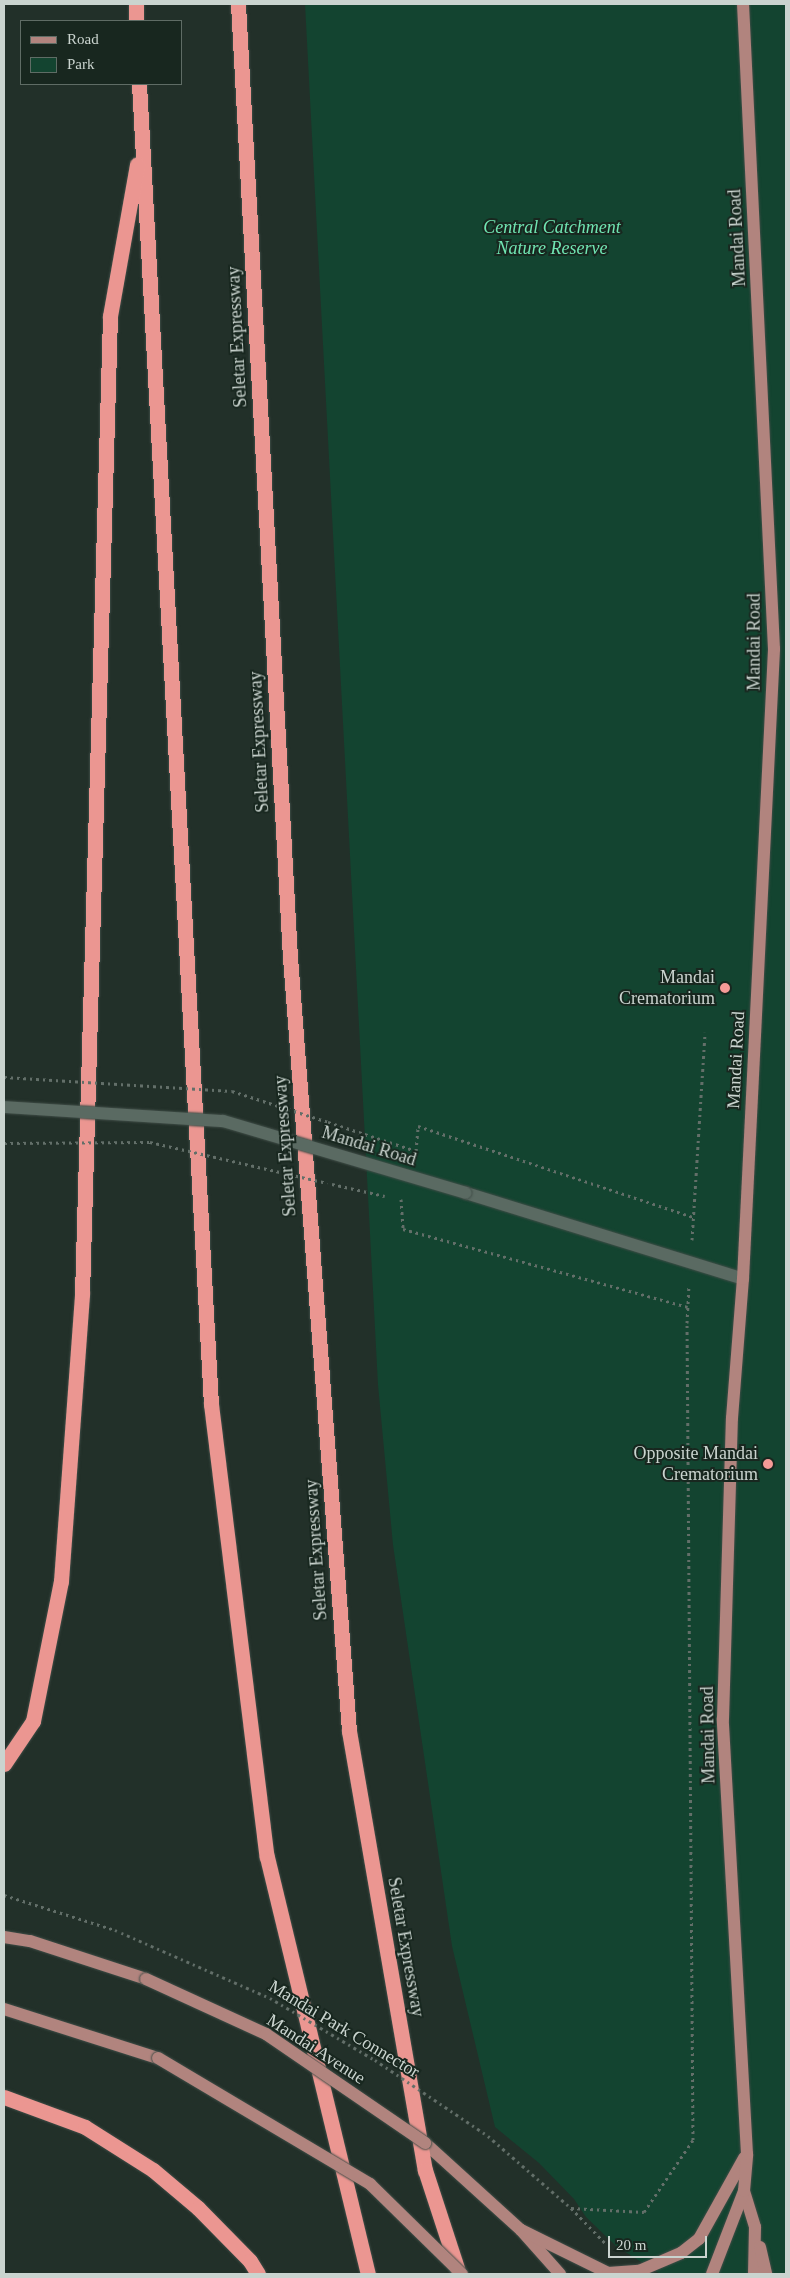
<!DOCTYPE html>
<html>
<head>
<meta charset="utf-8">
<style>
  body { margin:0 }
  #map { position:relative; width:790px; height:2278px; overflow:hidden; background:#223029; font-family:"Times New Roman",serif }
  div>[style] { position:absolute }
  .green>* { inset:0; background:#134430 }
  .path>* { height:3px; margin-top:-1.5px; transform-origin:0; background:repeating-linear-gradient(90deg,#636f69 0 2.5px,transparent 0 6.5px) }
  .roads { filter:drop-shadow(0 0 1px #404d47) drop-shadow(0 0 1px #404d47) }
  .minor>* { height:12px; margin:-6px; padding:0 6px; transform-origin:6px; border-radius:6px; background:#5a6a62 }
  .major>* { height:12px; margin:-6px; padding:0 6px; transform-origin:6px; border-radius:6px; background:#b1847e }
  .highway>* { height:15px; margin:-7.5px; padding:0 7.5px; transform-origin:7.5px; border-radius:7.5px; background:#eb9691 }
  .path-bridge>* { height:3px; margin-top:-1.5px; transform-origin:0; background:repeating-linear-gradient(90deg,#636f69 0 2.5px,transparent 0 6.5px) }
  .bridges { filter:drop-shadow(0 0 1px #404d47) drop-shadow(0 0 1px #404d47) }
  .minor-bridge>* { height:12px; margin:-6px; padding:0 6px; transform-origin:6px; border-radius:6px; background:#5a6a62 }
  .major-bridge>* { height:12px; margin:-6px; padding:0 6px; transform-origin:6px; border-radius:6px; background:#b1847e }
  .dots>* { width:14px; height:14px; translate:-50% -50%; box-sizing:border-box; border:2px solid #18271f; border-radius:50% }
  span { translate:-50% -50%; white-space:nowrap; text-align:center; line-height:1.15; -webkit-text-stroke:4px #18271f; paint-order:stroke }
  .park-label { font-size:18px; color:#70e5b2; font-style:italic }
  .street-label { font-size:18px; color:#cad4cf }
  .poi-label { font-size:18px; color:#cad4cf }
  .right { translate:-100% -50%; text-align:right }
  .frame { position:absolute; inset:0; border:5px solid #cad4cf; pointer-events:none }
  .legend { position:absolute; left:20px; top:20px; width:162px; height:65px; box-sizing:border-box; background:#18271f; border:1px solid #5f6c65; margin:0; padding:6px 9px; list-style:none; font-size:15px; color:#cad4cf }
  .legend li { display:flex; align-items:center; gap:10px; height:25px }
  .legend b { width:25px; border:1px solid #5f6c65 }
  .scale { position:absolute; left:608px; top:2236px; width:99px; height:22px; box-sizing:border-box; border:2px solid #cad4cf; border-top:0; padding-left:6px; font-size:15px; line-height:18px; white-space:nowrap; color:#cad4cf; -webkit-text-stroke:4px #18271f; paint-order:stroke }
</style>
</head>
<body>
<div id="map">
  <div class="green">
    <i style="clip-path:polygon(305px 4px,786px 4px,786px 2274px,660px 2274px,616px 2246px,586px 2217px,574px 2199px,539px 2163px,495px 2127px,452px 1946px,393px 1545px,378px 1385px)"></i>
  </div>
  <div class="path">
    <i style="left:328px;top:1122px;width:93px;rotate:18.2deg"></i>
    <i style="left:416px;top:1151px;width:25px;rotate:-85deg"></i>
    <i style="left:418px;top:1126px;width:290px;rotate:18.3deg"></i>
    <i style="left:332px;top:1184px;width:54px;rotate:12.8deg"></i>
    <i style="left:401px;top:1199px;width:30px;rotate:86deg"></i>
    <i style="left:403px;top:1229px;width:295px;rotate:15.3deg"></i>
    <i style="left:692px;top:1240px;width:208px;rotate:-86.4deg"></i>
    <i style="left:4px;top:1895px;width:116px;rotate:17.5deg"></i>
    <i style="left:571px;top:2208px;width:73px;rotate:3.1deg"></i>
    <i style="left:644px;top:2212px;width:87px;rotate:-55.8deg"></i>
    <i style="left:693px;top:2140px;width:817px;rotate:-90.42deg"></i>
    <i style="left:687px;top:1323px;width:37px;rotate:-87deg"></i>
    <i style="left:571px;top:2208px;width:52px;rotate:45.8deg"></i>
  </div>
  <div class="roads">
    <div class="minor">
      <i style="left:466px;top:1193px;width:290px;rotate:17.2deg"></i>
    </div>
    <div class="major">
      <i style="left:4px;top:1937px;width:26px;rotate:9deg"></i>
      <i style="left:30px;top:1941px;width:122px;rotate:18.1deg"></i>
      <i style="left:4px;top:2009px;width:162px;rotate:17.7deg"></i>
      <i style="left:425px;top:2143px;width:130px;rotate:42.2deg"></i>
      <i style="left:521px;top:2230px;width:59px;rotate:48.4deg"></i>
      <i style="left:744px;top:2191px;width:38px;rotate:73deg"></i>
      <i style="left:755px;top:2227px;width:47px;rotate:91.2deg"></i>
      <i style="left:521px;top:2230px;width:97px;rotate:26.3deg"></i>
      <i style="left:608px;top:2273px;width:31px;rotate:-4deg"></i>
      <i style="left:639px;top:2271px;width:46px;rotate:-23.2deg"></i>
      <i style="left:681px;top:2253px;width:23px;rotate:-38deg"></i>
      <i style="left:699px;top:2239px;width:93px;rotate:-60.9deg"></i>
      <i style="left:760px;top:2247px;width:28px;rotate:77deg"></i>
      <i style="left:712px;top:2274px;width:89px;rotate:-68.9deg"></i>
      <i style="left:744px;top:2191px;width:37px;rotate:-85deg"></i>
      <i style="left:747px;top:2154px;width:436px;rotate:-93.2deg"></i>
      <i style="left:723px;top:1719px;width:301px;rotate:-88.3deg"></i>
      <i style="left:732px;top:1418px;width:139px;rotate:-85.5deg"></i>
      <i style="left:743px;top:1279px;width:631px;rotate:-87.18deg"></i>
      <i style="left:774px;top:649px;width:646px;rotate:-92.75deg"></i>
    </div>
    <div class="highway">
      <i style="left:136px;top:4px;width:17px;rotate:90deg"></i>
      <i style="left:238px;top:4px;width:954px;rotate:86.88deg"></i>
      <i style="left:290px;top:957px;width:776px;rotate:85.64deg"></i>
      <i style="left:349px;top:1731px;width:446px;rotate:80.2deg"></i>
      <i style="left:425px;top:2170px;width:109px;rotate:71.9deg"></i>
      <i style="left:139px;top:84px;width:1322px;rotate:86.88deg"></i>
      <i style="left:211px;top:1404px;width:456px;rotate:83deg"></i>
      <i style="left:267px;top:1857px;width:429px;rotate:76.4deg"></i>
      <i style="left:4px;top:1764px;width:52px;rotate:-56deg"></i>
      <i style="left:33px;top:1721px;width:143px;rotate:-78.7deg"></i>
      <i style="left:61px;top:1581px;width:288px;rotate:-85.8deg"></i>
      <i style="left:82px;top:1294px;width:978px;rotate:-88.36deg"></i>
      <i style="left:110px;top:316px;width:154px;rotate:-79.9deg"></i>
      <i style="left:4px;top:2097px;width:86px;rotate:20.3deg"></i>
      <i style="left:85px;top:2127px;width:80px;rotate:32.3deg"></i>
      <i style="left:153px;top:2170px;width:59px;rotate:40.2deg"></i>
      <i style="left:198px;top:2208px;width:74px;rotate:45.5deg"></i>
      <i style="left:250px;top:2261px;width:15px;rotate:58deg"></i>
    </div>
  </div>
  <div class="path-bridge">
    <i style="left:4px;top:1077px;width:228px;rotate:3.5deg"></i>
    <i style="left:232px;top:1091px;width:101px;rotate:17.9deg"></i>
    <i style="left:4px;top:1143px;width:146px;rotate:-0.4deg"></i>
    <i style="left:150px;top:1142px;width:182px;rotate:13deg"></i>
    <i style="left:115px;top:1930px;width:169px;rotate:23.7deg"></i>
    <i style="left:270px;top:1998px;width:122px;rotate:30.6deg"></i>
    <i style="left:375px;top:2060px;width:136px;rotate:33.9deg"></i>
    <i style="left:488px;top:2136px;width:110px;rotate:40.9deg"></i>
  </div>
  <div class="bridges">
    <div class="minor-bridge">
      <i style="left:4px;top:1107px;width:219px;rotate:3.7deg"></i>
      <i style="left:223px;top:1121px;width:253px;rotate:16.5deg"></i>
    </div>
    <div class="major-bridge">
      <i style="left:146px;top:1979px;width:132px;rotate:24.6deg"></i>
      <i style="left:266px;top:2034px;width:193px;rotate:34.4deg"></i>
      <i style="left:158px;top:2058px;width:247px;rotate:30.7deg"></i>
      <i style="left:370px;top:2184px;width:129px;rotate:44.4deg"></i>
    </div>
  </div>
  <div class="dots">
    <i style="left:725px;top:988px;background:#f59b97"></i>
    <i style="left:768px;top:1464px;background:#f59b97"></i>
  </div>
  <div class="park-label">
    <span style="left:552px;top:238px">Central Catchment<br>Nature Reserve</span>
  </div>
  <div class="street-label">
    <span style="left:737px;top:238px;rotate:-93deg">Mandai Road</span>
    <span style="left:237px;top:337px;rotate:-93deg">Seletar Expressway</span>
    <span style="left:754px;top:642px;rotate:-90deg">Mandai Road</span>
    <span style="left:259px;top:742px;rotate:-93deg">Seletar Expressway</span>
    <span style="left:736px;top:1060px;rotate:-87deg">Mandai Road</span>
    <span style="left:285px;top:1146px;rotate:-94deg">Seletar Expressway</span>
    <span style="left:369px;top:1146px;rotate:17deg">Mandai Road</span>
    <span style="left:316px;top:1550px;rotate:-94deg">Seletar Expressway</span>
    <span style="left:708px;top:1735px;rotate:-91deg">Mandai Road</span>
    <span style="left:406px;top:1947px;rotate:80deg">Seletar Expressway</span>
    <span style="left:344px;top:2029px;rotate:31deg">Mandai Park Connector</span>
    <span style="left:316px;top:2049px;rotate:33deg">Mandai Avenue</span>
  </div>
  <div class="poi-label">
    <span class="right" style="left:715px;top:988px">Mandai<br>Crematorium</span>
    <span class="right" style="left:758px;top:1464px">Opposite Mandai<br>Crematorium</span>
  </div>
  <div class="frame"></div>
  <ul class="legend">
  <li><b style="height:6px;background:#b1847e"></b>Road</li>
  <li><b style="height:14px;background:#134430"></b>Park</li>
  </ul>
  <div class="scale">20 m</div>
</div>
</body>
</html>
